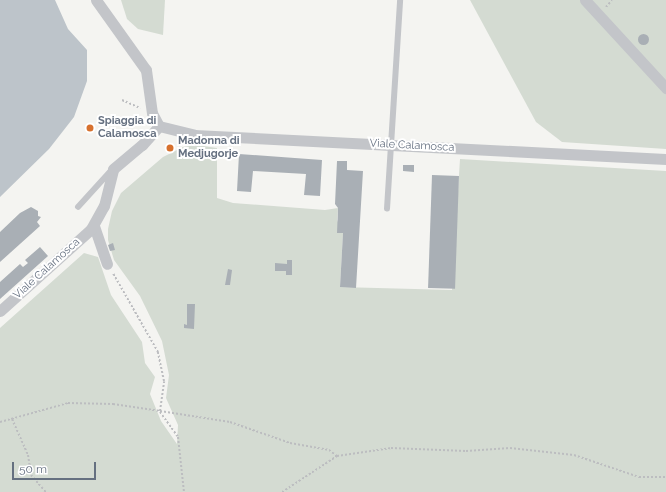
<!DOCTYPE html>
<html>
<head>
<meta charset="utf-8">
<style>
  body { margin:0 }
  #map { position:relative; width:666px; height:492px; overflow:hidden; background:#f4f4f1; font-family:Raleway,sans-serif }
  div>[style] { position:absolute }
  .green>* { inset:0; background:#d4dbd2 }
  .water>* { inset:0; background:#bdc4ca }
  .building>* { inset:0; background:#a9afb5; transform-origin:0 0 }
  .round { border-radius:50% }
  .path>* { height:2px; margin-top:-1px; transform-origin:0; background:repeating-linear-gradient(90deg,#bcbdc0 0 2px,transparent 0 4px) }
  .lane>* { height:5.5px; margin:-2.75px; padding:0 2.75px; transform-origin:2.75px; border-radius:2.75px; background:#c3c5c9 }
  .street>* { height:11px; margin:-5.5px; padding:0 5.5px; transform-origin:5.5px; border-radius:5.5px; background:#c3c5c9 }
  .dots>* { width:11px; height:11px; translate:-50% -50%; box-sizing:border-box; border:2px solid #fff; border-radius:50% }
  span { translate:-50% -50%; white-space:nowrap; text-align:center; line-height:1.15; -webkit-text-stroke:4px #fff; paint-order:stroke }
  .poi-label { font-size:11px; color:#657080; font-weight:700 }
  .left { translate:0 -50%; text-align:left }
  .street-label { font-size:11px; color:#657080 }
  .scale { position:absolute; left:12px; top:462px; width:84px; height:18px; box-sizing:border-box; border:2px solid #657080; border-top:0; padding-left:5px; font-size:12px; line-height:14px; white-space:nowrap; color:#657080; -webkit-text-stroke:3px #fff; paint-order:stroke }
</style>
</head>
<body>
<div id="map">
  <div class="green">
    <i style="clip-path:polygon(121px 0,165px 0,163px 35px,138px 29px,127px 19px)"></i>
    <i style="clip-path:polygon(470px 0,666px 0,666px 149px,562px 142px,536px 122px)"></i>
    <i style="clip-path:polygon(196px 145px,217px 148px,217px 198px,233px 203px,325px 210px,338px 208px,337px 220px,343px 233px,340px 287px,452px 290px,460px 159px,666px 171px,666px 492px,0 492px,0 328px,84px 253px,98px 257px,111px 295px,142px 342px,145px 363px,155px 377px,150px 394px,161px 421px,177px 444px,178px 425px,166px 398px,169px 375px,162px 341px,140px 296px,114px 260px,108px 240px,108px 229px,112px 211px,121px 193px,163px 157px,183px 147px)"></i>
  </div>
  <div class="water">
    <i style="clip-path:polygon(0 0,55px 0,68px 29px,87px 50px,87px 81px,74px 117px,49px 149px,0 197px)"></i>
  </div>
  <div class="building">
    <i class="round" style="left:637.5px;top:33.5px;width:11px;height:11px"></i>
    <i style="clip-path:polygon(239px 154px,322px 160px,320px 196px,304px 195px,306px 174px,253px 171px,251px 192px,237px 191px)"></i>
    <i style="clip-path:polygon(337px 161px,347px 161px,347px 170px,363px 171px,356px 288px,340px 287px,343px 233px,337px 233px,338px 208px,335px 204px)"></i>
    <i style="clip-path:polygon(403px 165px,414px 165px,414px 172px,403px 171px)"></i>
    <i style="left:432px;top:175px;width:27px;height:113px;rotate:2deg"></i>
    <i style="clip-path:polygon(31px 207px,38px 211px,38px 216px,41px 217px,37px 222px,40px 226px,0 262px,0 232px,20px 213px)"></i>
    <i style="clip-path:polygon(113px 243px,115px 250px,110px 251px,108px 245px)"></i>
    <i style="clip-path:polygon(40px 247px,48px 256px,0 299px,0 282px,20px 264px,23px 267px,28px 263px,25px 260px)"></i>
    <i style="clip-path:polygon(287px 260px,292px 260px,292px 275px,286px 275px,286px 271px,275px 271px,275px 263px,287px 264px)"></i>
    <i style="clip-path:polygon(228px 269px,232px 270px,230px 285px,225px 285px)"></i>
    <i style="clip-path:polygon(187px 304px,195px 304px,194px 329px,184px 328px,184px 324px,187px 325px)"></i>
  </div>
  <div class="path">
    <i style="left:606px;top:7px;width:9px;rotate:-49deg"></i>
    <i style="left:122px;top:100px;width:20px;rotate:24deg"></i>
    <i style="left:160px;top:411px;width:71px;rotate:8.9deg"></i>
    <i style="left:230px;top:422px;width:64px;rotate:19.3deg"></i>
    <i style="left:290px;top:443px;width:40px;rotate:10deg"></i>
    <i style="left:329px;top:450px;width:10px;rotate:37deg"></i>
    <i style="left:337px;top:456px;width:55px;rotate:-8.4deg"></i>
    <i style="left:391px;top:448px;width:75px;rotate:2.3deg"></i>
    <i style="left:466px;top:451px;width:44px;rotate:-3.9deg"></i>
    <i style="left:510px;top:448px;width:64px;rotate:6.2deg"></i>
    <i style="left:574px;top:455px;width:69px;rotate:18.7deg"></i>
    <i style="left:639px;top:477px;width:27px"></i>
    <i style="left:160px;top:412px;width:31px;rotate:54deg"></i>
    <i style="left:178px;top:437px;width:55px;rotate:83.8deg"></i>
    <i style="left:12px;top:419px;width:39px;rotate:66deg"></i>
    <i style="left:28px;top:455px;width:20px;rotate:81deg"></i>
    <i style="left:31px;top:475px;width:23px;rotate:49deg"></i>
    <i style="left:0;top:422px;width:71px;rotate:-15.6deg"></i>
    <i style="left:68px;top:403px;width:45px;rotate:1.3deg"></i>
    <i style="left:113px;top:404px;width:48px;rotate:8.5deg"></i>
    <i style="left:160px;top:411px;width:30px;rotate:-82deg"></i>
    <i style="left:164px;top:381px;width:30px;rotate:-102deg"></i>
    <i style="left:158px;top:352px;width:91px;rotate:-119.7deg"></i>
    <i style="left:282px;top:492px;width:66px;rotate:-33.2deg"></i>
  </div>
  <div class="lane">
    <i style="left:78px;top:207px;width:47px;rotate:-47.6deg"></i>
    <i style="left:387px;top:209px;width:209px;rotate:-86.4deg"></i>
  </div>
  <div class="street">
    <i style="left:96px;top:0;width:86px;rotate:54.5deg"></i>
    <i style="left:146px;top:70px;width:43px;rotate:82.1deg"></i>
    <i style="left:152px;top:113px;width:15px;rotate:62deg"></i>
    <i style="left:159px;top:126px;width:36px;rotate:14deg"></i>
    <i style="left:194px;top:135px;width:473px;rotate:2.9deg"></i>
    <i style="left:585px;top:0;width:120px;rotate:47.4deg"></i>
    <i style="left:94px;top:226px;width:40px;rotate:71.1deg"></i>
    <i style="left:0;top:311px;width:122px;rotate:-42deg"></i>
    <i style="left:91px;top:229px;width:26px;rotate:-61deg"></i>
    <i style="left:104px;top:206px;width:38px;rotate:-76deg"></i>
    <i style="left:113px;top:169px;width:38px;rotate:-40deg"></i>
    <i style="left:142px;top:145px;width:25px;rotate:-48deg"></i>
  </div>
  <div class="dots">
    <i style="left:90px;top:128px;background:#d7712e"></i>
    <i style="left:170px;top:148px;background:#d7712e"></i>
  </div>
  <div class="poi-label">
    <span class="left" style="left:98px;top:128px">Spiaggia di<br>Calamosca</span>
    <span class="left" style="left:178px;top:148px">Madonna di<br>Medjugorje</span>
  </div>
  <div class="street-label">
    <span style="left:412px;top:146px;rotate:3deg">Viale Calamosca</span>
    <span style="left:47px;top:269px;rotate:-42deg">Viale Calamosca</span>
  </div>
  <div class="scale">50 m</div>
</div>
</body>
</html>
